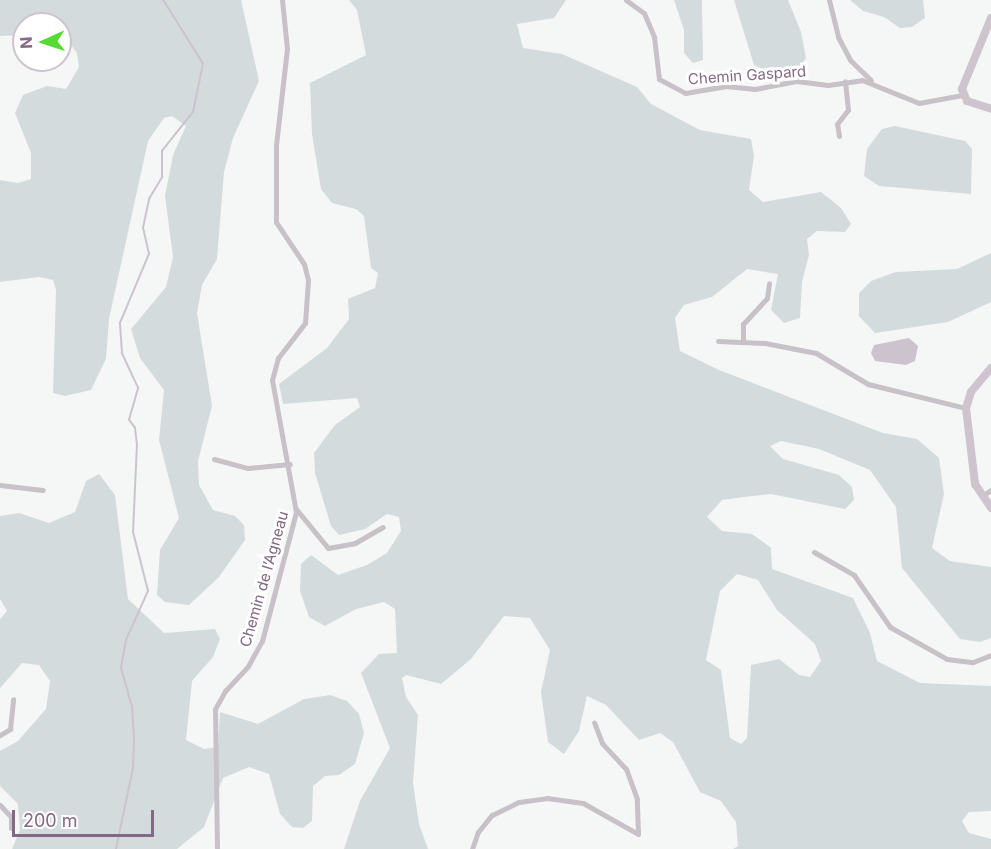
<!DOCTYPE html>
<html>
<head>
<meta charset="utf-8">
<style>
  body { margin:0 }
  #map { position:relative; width:991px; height:849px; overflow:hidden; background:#f5f7f6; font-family:Inter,sans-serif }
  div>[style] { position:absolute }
  .green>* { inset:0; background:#d4dbdc }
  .water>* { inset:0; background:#cdc3cf }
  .stream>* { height:1.5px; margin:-0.75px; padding:0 0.75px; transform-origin:0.75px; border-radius:0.75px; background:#cdc3cf }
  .street>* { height:5px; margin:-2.5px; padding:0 2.5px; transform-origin:2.5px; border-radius:2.5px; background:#c8c1c8 }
  .secondary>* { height:8px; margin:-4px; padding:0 4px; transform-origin:4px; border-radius:4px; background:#cec4ce }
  span { translate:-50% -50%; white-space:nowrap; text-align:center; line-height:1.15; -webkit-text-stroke:6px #fff; paint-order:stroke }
  .street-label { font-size:15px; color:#846884 }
  .north { position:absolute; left:12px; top:12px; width:60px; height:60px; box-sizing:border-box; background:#fff; border:2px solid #cec3ce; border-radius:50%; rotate:267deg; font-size:16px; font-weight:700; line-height:24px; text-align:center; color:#846884 }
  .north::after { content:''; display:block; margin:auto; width:21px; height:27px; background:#55d933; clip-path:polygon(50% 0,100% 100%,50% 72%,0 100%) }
  .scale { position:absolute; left:12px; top:810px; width:142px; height:27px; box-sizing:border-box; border:3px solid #846884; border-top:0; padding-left:8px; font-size:18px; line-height:21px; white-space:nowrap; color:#846884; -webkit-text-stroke:4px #fff; paint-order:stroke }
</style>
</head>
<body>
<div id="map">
  <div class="green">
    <i style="clip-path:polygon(0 0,241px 0,259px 81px,233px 138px,224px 172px,217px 259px,202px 285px,197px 313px,212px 406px,198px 461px,199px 485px,213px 510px,235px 516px,244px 525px,245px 540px,219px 577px,189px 605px,165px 602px,157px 595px,160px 550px,179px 518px,159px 440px,164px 390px,140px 358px,131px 329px,166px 287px,173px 257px,165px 196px,173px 155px,186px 126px,172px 116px,164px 118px,148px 141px,109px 319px,106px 359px,91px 390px,65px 396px,53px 393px,56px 290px,53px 280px,39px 277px,0 282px,0 180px,18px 183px,31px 179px,31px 153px,15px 113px,23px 95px,47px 86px,66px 89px,79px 67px,77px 53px,66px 38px,60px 37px,60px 24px,24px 24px,24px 35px,0 36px)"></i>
    <i style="clip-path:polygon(evenodd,349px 0,566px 0,554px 18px,517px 24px,523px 48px,562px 54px,637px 87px,651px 104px,700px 130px,751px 139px,754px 156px,749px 190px,763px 202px,821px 192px,841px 208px,851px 224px,845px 232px,817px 231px,807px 239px,809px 255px,802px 282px,800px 318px,784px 323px,771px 310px,778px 274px,747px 269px,712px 297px,684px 305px,675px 318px,680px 351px,719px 370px,883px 433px,917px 439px,939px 458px,944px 494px,932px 548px,950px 561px,991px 567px,991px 638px,980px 642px,960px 639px,902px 568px,896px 507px,870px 470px,819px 449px,781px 441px,770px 446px,783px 459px,839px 475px,852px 487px,854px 500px,845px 509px,771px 494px,744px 497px,722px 500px,707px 517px,722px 531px,752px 534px,771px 548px,772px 569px,853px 598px,870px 633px,877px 661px,920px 683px,991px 686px,991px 811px,969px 812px,962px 821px,969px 833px,991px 839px,991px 849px,733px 849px,738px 846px,736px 822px,721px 801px,700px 792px,673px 742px,660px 733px,639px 740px,606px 705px,587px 696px,579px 731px,564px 754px,548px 742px,541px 692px,550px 650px,530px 618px,504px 616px,471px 659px,441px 684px,406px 675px,402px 678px,406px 697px,418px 715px,413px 783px,419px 824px,428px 849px,344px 849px,360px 801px,390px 748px,361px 673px,379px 654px,397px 653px,395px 609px,384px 602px,356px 609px,325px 626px,309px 617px,300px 591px,301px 564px,311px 555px,338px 575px,367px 565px,387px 553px,401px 531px,399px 517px,387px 514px,365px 529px,339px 535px,331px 526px,315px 473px,314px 453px,335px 425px,360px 407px,357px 398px,283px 404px,279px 384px,327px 348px,349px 319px,348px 299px,375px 288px,378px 273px,371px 268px,364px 216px,356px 209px,332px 203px,321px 189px,312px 134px,310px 83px,366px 55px,357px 10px,349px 0,737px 574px,758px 580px,777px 610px,815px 644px,821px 661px,810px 677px,799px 675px,779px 659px,751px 665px,747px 738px,741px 744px,730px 738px,721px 670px,706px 660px,720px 591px,737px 574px)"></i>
    <i style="clip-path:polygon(674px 0,702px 0,703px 60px,693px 63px,684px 53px,684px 30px)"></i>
    <i style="clip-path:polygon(734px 0,788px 0,801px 32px,806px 58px,794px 75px,779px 77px,754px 65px)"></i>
    <i style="clip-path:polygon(850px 0,923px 0,925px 18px,912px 27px,900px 28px,884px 17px,863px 11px)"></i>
    <i style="clip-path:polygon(895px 126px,965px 141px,972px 149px,971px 194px,879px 186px,864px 176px,867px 149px,882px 129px)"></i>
    <i style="clip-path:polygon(991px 253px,991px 302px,948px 322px,875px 333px,859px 316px,859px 293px,871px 281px,896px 272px,957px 269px)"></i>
    <i style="clip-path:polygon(99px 474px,115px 495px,128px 599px,164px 633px,215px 629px,220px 639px,213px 657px,192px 681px,186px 740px,204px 749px,218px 747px,220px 712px,258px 724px,304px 699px,330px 695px,347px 701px,359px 714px,364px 733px,355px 764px,339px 775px,325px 776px,313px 786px,312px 821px,303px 828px,292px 827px,280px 814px,269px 774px,249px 767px,223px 778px,204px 827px,177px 849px,12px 849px,20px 830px,18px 804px,0 786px,0 751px,18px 741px,46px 709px,50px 681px,39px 665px,22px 663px,0 688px,0 619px,7px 611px,0 599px,0 516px,19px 513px,49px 523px,75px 512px,86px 481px)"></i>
  </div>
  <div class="water">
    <i style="clip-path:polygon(909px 338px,918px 346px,915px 361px,906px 365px,875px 361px,871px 353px,874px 345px)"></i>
  </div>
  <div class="stream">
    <i style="left:116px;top:849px;width:83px;rotate:-78.1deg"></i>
    <i style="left:133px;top:768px;width:27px;rotate:-88deg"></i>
    <i style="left:134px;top:741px;width:34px;rotate:-93deg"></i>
    <i style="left:132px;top:707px;width:41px;rotate:-105.8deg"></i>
    <i style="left:121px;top:668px;width:28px;rotate:-80deg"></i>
    <i style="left:126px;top:640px;width:54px;rotate:-65.8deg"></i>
    <i style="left:148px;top:591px;width:61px;rotate:-104.3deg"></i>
    <i style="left:133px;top:532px;width:87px;rotate:-87.4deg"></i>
    <i style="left:137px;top:445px;width:17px;rotate:-97deg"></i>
    <i style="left:135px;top:428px;width:10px;rotate:-127deg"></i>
    <i style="left:129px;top:420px;width:33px;rotate:-74deg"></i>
    <i style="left:138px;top:388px;width:38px;rotate:-115deg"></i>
    <i style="left:122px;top:353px;width:30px;rotate:-94deg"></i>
    <i style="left:120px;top:323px;width:75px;rotate:-67.2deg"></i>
    <i style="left:149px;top:254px;width:27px;rotate:-103deg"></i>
    <i style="left:143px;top:228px;width:30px;rotate:-78deg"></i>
    <i style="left:149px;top:199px;width:26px;rotate:-59deg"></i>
    <i style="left:162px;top:177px;width:26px;rotate:-90deg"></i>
    <i style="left:162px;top:151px;width:50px;rotate:-51.5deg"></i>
    <i style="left:193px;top:112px;width:49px;rotate:-78.2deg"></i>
    <i style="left:203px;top:64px;width:75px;rotate:-122deg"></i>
  </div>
  <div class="street">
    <i style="left:626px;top:0;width:22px;rotate:36deg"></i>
    <i style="left:644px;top:13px;width:26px;rotate:67deg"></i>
    <i style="left:654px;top:37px;width:42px;rotate:83.2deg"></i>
    <i style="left:659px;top:79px;width:30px;rotate:28deg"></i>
    <i style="left:685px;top:93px;width:42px;rotate:-9.7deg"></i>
    <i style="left:726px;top:86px;width:29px;rotate:6deg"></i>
    <i style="left:755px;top:89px;width:42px;rotate:-11deg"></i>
    <i style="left:796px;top:81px;width:32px;rotate:7deg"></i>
    <i style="left:828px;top:85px;width:34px;rotate:-8deg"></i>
    <i style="left:862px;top:80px;width:61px;rotate:22deg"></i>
    <i style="left:919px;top:103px;width:44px;rotate:-10.5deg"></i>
    <i style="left:829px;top:0;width:38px;rotate:76deg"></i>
    <i style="left:838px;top:37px;width:26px;rotate:62deg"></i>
    <i style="left:850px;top:60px;width:29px;rotate:44deg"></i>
    <i style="left:839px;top:136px;width:12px;rotate:-99deg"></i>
    <i style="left:837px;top:124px;width:18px;rotate:-52deg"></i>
    <i style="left:848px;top:110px;width:29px;rotate:-96deg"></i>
    <i style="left:718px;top:341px;width:47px;rotate:2.4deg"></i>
    <i style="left:765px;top:343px;width:52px;rotate:11.1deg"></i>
    <i style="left:816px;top:353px;width:61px;rotate:30.8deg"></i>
    <i style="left:868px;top:384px;width:101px;rotate:13.8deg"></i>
    <i style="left:743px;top:341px;width:17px;rotate:-90deg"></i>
    <i style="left:743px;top:324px;width:35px;rotate:-47deg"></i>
    <i style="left:767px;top:298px;width:15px;rotate:-82deg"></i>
    <i style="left:214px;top:459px;width:35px;rotate:15deg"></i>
    <i style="left:248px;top:468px;width:42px;rotate:-5.4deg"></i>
    <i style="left:0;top:485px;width:43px;rotate:6.6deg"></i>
    <i style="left:982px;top:496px;width:11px;rotate:-34deg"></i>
    <i style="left:296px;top:509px;width:50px;rotate:50.6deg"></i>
    <i style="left:328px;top:548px;width:27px;rotate:-10deg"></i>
    <i style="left:355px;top:543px;width:32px;rotate:-30deg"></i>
    <i style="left:814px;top:552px;width:46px;rotate:29.9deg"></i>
    <i style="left:854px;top:575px;width:63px;rotate:55.3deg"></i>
    <i style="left:890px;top:627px;width:65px;rotate:29.3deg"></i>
    <i style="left:947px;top:659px;width:26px;rotate:7deg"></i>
    <i style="left:973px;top:662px;width:19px;rotate:-21deg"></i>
    <i style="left:0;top:735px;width:12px;rotate:-31deg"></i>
    <i style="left:10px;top:729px;width:30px;rotate:-84deg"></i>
    <i style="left:0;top:805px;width:16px;rotate:47deg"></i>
    <i style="left:11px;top:817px;width:11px;rotate:90deg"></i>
    <i style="left:217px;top:849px;width:140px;rotate:-90.8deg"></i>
    <i style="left:215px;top:709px;width:21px;rotate:-61deg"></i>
    <i style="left:225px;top:691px;width:34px;rotate:-47deg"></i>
    <i style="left:248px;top:666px;width:29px;rotate:-61deg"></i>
    <i style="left:262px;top:641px;width:133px;rotate:-75.2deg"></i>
    <i style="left:296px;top:512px;width:134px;rotate:-100.3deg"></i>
    <i style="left:272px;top:380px;width:23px;rotate:-75deg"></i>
    <i style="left:278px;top:358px;width:44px;rotate:-52.4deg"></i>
    <i style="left:305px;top:323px;width:43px;rotate:-86deg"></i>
    <i style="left:308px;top:280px;width:16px;rotate:-104deg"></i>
    <i style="left:304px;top:264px;width:50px;rotate:-123.7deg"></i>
    <i style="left:276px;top:222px;width:77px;rotate:-90deg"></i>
    <i style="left:276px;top:145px;width:97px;rotate:-83.5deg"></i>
    <i style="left:287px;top:49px;width:49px;rotate:-95.8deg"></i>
    <i style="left:472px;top:849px;width:18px;rotate:-71deg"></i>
    <i style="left:478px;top:832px;width:22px;rotate:-51deg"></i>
    <i style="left:492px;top:815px;width:30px;rotate:-26deg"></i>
    <i style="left:519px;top:802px;width:28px;rotate:-8deg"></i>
    <i style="left:547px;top:798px;width:36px;rotate:8deg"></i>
    <i style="left:583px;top:803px;width:63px;rotate:29.4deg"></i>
    <i style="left:638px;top:834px;width:35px;rotate:-92deg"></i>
    <i style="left:637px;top:799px;width:32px;rotate:-110deg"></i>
    <i style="left:626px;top:769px;width:35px;rotate:-133deg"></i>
    <i style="left:602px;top:743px;width:22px;rotate:-111deg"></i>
  </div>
  <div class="secondary">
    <i style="left:991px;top:18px;width:77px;rotate:112.2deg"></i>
    <i style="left:962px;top:89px;width:13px;rotate:67deg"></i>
    <i style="left:967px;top:101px;width:25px;rotate:18deg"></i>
    <i style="left:991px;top:368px;width:31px;rotate:130deg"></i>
    <i style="left:971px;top:392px;width:17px;rotate:107deg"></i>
    <i style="left:966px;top:408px;width:77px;rotate:83.2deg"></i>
    <i style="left:975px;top:484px;width:29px;rotate:56deg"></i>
  </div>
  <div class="street-label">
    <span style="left:747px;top:75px;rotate:-4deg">Chemin Gaspard</span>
    <span style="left:264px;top:579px;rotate:-74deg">Chemin de l’Agneau</span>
  </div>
  <div class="north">N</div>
  <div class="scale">200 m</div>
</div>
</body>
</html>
